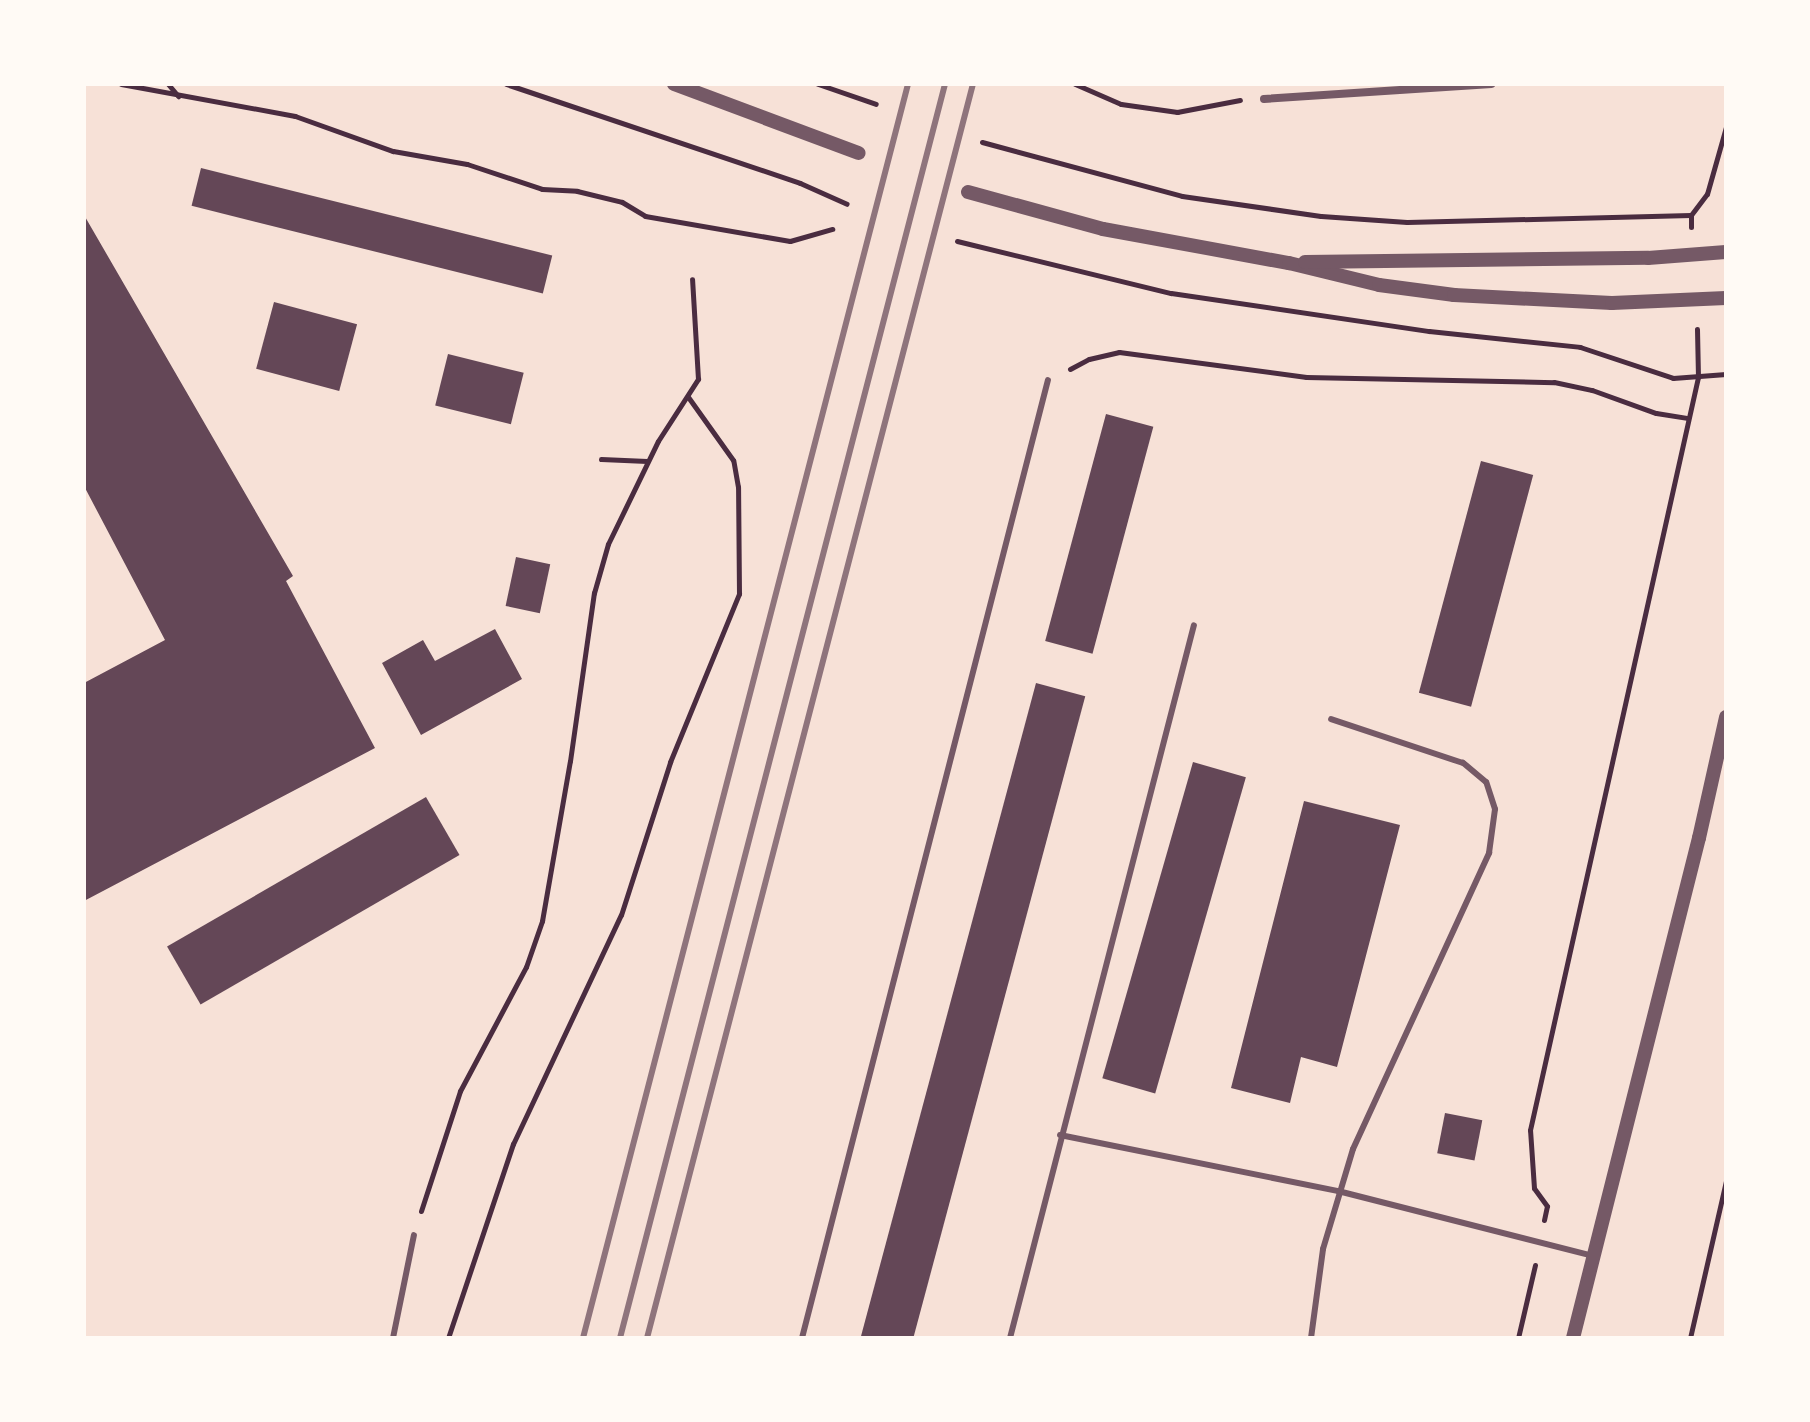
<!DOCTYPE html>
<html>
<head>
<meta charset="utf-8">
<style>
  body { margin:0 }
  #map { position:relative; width:1810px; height:1422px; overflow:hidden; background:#f7e1d7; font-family:Barlow,sans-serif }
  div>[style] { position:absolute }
  .building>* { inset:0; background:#644757; transform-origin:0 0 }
  .path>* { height:5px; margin:-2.5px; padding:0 2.5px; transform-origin:2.5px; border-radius:2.5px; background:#4a2c40 }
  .service>* { height:6px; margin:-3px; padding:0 3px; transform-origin:3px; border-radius:3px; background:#755966 }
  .minor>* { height:8px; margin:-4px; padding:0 4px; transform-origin:4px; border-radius:4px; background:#755966 }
  .tertiary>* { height:14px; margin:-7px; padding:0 7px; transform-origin:7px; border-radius:7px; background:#755966 }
  .rail>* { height:6px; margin:-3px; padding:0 3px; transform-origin:3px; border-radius:3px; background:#8f747c }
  span { translate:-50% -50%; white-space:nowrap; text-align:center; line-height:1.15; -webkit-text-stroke:6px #fffaf5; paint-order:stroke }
  .frame { position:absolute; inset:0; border:86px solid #fffaf5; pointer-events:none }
</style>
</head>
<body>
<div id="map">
  <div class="building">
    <i style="left:201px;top:168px;width:362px;height:39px;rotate:14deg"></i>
    <i style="clip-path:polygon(84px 215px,293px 576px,286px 581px,375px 748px,84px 901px,84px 683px,165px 640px,84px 486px)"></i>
    <i style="left:274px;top:302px;width:86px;height:69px;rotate:15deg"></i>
    <i style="left:448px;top:354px;width:78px;height:53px;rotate:14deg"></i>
    <i style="left:1106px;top:414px;width:49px;height:235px;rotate:15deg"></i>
    <i style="left:1481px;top:461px;width:54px;height:240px;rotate:15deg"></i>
    <i style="left:516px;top:557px;width:35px;height:50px;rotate:12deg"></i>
    <i style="clip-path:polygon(495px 629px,522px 679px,421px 735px,382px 663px,423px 640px,435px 661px)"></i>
    <i style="left:1036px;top:683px;width:51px;height:677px;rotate:15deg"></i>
    <i style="left:1193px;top:762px;width:55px;height:329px;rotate:16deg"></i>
    <i style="left:426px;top:797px;width:67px;height:299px;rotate:60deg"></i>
    <i style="clip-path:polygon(1304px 801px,1400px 825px,1337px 1067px,1301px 1057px,1290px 1103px,1231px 1088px)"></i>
    <i style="left:1445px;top:1113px;width:38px;height:41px;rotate:11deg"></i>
  </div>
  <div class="path">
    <i style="left:121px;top:84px;width:177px;rotate:10.4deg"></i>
    <i style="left:295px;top:116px;width:104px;rotate:19.7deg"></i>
    <i style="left:393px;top:151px;width:75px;rotate:10deg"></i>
    <i style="left:467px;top:164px;width:79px;rotate:18.4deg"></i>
    <i style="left:542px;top:189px;width:35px;rotate:3deg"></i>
    <i style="left:577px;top:191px;width:46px;rotate:13.7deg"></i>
    <i style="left:622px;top:202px;width:27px;rotate:31deg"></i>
    <i style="left:645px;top:216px;width:147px;rotate:9.8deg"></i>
    <i style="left:790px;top:241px;width:44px;rotate:-15.9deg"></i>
    <i style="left:168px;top:84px;width:16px;rotate:50deg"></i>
    <i style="left:506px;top:84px;width:310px;rotate:18.6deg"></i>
    <i style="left:800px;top:183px;width:51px;rotate:24.1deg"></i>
    <i style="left:818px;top:84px;width:61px;rotate:19deg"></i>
    <i style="left:1075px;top:84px;width:50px;rotate:23.5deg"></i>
    <i style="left:1121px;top:104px;width:57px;rotate:8.1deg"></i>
    <i style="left:1177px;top:112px;width:64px;rotate:-10.8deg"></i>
    <i style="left:982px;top:142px;width:207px;rotate:15.1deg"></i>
    <i style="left:1182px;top:196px;width:140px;rotate:8.2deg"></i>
    <i style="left:1321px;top:216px;width:86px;rotate:4deg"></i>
    <i style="left:1407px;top:222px;width:284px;rotate:-1.4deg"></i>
    <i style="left:1691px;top:215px;width:26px;rotate:-53deg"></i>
    <i style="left:1707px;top:194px;width:70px;rotate:-74.2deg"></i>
    <i style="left:1691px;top:215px;width:12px;rotate:90deg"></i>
    <i style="left:957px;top:241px;width:220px;rotate:13.7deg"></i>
    <i style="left:1171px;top:293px;width:261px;rotate:8.4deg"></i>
    <i style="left:1429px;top:331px;width:152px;rotate:6deg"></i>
    <i style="left:1580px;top:347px;width:98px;rotate:18.4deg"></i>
    <i style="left:1673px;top:378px;width:53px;rotate:-4.3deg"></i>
    <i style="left:1070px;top:369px;width:21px;rotate:-28deg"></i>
    <i style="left:1089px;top:359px;width:31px;rotate:-13deg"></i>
    <i style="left:1119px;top:352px;width:189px;rotate:7.6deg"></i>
    <i style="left:1306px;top:377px;width:248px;rotate:1.2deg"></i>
    <i style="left:1554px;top:382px;width:39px;rotate:12deg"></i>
    <i style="left:1592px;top:390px;width:68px;rotate:19.8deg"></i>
    <i style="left:1656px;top:413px;width:31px;rotate:9deg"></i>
    <i style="left:601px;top:459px;width:46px;rotate:2.5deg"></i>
    <i style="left:421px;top:1211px;width:126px;rotate:-72deg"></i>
    <i style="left:460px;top:1091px;width:140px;rotate:-62deg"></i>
    <i style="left:526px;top:967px;width:49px;rotate:-70.8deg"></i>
    <i style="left:542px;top:921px;width:162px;rotate:-80.1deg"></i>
    <i style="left:570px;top:761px;width:170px;rotate:-81.9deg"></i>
    <i style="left:594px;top:593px;width:51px;rotate:-74.1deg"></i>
    <i style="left:608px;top:544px;width:114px;rotate:-64.1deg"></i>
    <i style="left:658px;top:441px;width:74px;rotate:-57.2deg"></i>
    <i style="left:698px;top:379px;width:100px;rotate:-93.4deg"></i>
    <i style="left:1544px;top:1220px;width:14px;rotate:-78deg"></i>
    <i style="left:1547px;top:1206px;width:22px;rotate:-126deg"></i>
    <i style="left:1534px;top:1188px;width:58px;rotate:-93.9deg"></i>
    <i style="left:1530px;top:1130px;width:772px;rotate:-77.42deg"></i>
    <i style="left:1698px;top:377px;width:48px;rotate:-91.2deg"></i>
    <i style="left:448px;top:1338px;width:205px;rotate:-71.5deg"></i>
    <i style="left:513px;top:1144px;width:253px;rotate:-64.8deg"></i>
    <i style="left:621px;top:915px;width:161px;rotate:-72.2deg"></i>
    <i style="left:670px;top:762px;width:182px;rotate:-67.7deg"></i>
    <i style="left:739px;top:594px;width:107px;rotate:-90.5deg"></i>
    <i style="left:738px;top:487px;width:27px;rotate:-100deg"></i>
    <i style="left:733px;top:460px;width:77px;rotate:-125.5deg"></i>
    <i style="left:1518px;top:1338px;width:75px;rotate:-76.9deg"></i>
    <i style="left:1690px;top:1338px;width:161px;rotate:-77.1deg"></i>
  </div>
  <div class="service">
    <i style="left:1060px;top:1135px;width:284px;rotate:11.4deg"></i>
    <i style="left:1338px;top:1191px;width:263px;rotate:14.3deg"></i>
    <i style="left:393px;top:1338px;width:105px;rotate:-78.5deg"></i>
    <i style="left:802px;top:1338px;width:989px;rotate:-75.6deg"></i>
    <i style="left:1010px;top:1338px;width:736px;rotate:-75.53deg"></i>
    <i style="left:1311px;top:1338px;width:90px;rotate:-82.3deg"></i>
    <i style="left:1323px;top:1249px;width:104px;rotate:-73.3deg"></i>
    <i style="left:1353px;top:1149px;width:326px;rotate:-65.3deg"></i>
    <i style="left:1489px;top:853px;width:44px;rotate:-82.2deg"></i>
    <i style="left:1495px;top:809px;width:28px;rotate:-108deg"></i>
    <i style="left:1486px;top:782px;width:30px;rotate:-140deg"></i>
    <i style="left:1463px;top:763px;width:139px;rotate:-161.6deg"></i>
  </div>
  <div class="minor">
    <i style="left:1264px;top:99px;width:228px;rotate:-3.8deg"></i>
  </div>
  <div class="tertiary">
    <i style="left:674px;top:84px;width:197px;rotate:20.5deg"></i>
    <i style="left:968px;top:192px;width:140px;rotate:15.3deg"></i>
    <i style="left:1103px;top:229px;width:189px;rotate:10.4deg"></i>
    <i style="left:1289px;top:263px;width:93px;rotate:13.7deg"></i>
    <i style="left:1379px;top:285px;width:76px;rotate:7.6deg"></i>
    <i style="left:1454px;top:295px;width:158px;rotate:2.9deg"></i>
    <i style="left:1612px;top:303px;width:114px;rotate:-2.5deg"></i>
    <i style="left:1305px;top:262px;width:343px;rotate:-0.7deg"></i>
    <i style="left:1648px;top:258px;width:78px;rotate:-4.4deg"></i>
    <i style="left:1573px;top:1338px;width:516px;rotate:-75.86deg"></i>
    <i style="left:1699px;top:838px;width:124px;rotate:-77.4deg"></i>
  </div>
  <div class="rail">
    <i style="left:583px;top:1338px;width:1295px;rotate:-75.47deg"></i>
    <i style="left:620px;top:1338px;width:1295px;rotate:-75.47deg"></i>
    <i style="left:647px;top:1338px;width:1296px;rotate:-75.43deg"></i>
  </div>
  <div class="frame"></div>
</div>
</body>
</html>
